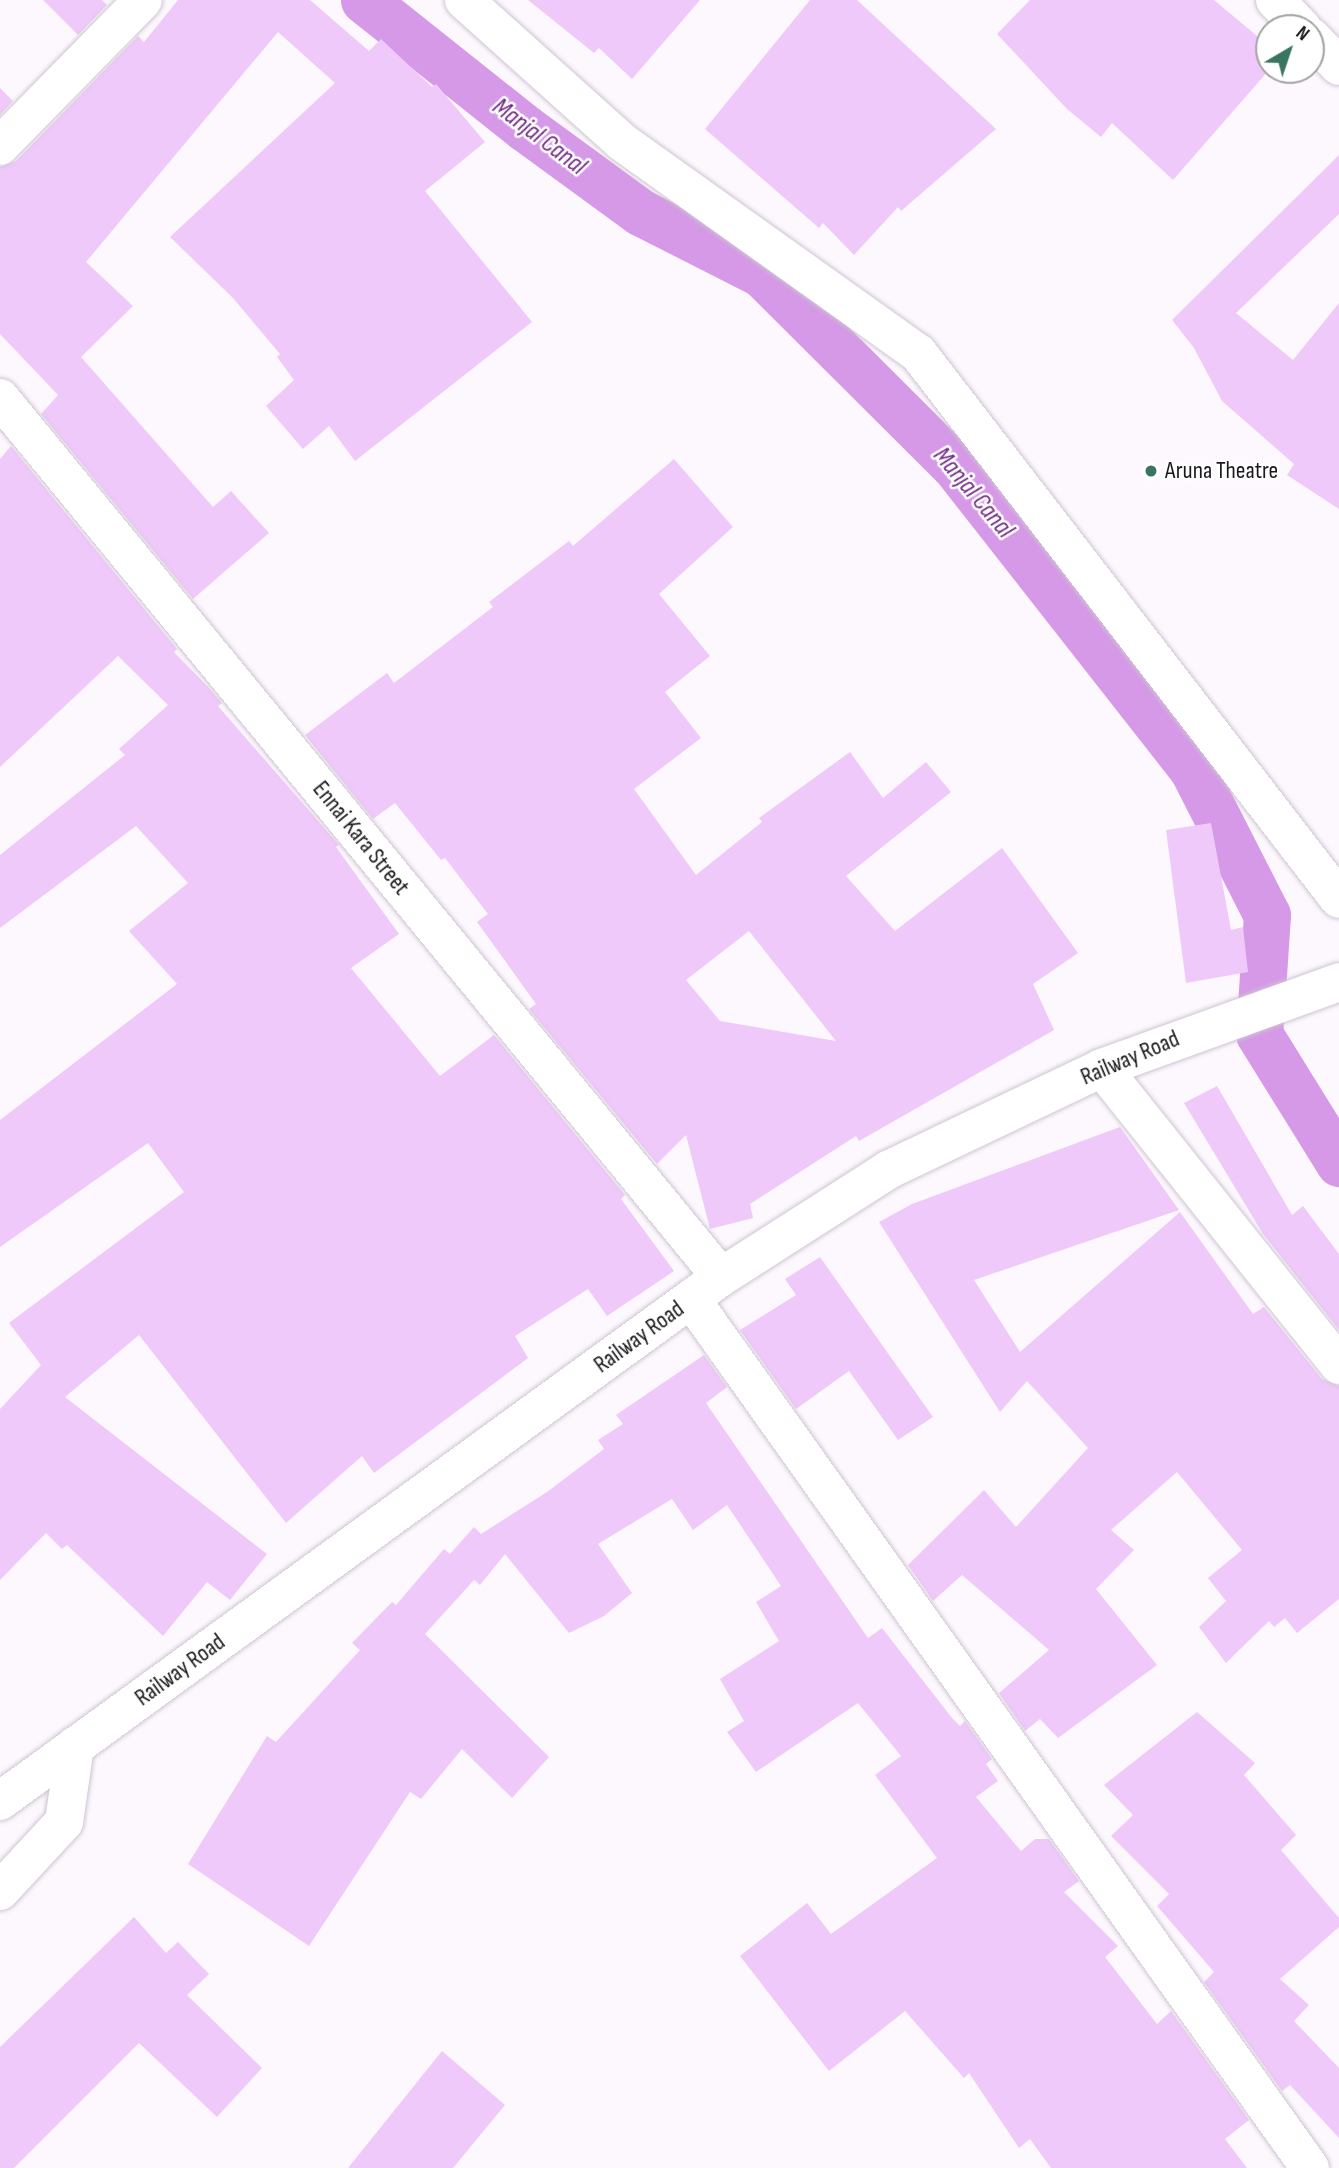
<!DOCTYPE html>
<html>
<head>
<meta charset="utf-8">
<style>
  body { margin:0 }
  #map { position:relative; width:1339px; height:2168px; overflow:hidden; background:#fdf8fe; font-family:"Sofia Sans Condensed",sans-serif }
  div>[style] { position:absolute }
  .canal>* { height:47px; margin:-23.5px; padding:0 23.5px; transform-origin:23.5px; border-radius:23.5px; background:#d599e7 }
  .building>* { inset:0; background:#eec9f9 }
  .roads { filter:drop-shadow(0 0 2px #cfc4d2) drop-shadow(0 0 2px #cfc4d2) }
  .minor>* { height:38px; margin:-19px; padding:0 19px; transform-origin:19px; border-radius:19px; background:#fff }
  .secondary>* { height:38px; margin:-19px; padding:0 19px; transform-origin:19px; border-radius:19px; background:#fff }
  .dots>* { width:19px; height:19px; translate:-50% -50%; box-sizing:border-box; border:4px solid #fff; border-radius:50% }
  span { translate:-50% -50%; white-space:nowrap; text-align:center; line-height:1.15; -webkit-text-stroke:5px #fff; paint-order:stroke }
  .poi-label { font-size:24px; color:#1c181d }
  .left { translate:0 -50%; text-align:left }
  .street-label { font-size:24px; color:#1c181d }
  .water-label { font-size:26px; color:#732b86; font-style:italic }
  .north { position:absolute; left:1255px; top:14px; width:70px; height:70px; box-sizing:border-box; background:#fff; border:2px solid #a4a3a5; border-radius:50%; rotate:39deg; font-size:19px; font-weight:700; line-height:28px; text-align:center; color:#1c181d }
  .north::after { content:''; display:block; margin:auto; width:24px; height:32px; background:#397560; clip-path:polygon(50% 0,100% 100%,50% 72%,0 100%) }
</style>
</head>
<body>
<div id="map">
  <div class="canal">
    <i style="left:364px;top:0;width:206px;rotate:38.5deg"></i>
    <i style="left:525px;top:128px;width:142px;rotate:36.1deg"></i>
    <i style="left:640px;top:212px;width:137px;rotate:26.9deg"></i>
    <i style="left:762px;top:274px;width:271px;rotate:44.9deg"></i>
    <i style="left:954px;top:465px;width:385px;rotate:51.9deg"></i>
    <i style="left:1192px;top:768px;width:165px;rotate:63deg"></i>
    <i style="left:1267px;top:915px;width:119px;rotate:93.8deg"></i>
    <i style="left:1259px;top:1034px;width:152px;rotate:58.2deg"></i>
  </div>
  <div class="building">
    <i style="clip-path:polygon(43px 0,102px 0,107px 5px,78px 35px)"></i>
    <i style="clip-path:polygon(178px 0,310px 0,369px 51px,381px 39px,432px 87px,436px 84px,485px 142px,425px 191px,532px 322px,355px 461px,329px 426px,303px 449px,266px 406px,294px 380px,277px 357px,280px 354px,233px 298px,170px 237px,335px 83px,278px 32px,86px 262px,133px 306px,81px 357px,213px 507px,231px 491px,269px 533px,193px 599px,41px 414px,58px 395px,0 334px,0 167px,16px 161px,138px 36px,144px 42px)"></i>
    <i style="clip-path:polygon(528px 0,700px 0,632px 79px,599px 48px,594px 53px)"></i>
    <i style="clip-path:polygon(810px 0,857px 0,996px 129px,901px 211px,898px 207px,854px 255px,823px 223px,819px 228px,705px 129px)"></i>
    <i style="clip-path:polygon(1030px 0,1214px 0,1269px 46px,1269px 70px,1173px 180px,1112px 123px,1101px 137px,1067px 109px,997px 34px)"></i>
    <i style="clip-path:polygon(0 88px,13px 101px,0 115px)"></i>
    <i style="clip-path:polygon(1339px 155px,1339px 214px,1236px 313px,1293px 360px,1339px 303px,1339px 509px,1287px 475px,1294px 464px,1222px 401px,1194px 348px,1172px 320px)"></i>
    <i style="clip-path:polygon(11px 446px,177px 649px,174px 652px,211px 690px,222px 703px,218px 706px,339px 845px,336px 847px,399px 934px,351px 968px,440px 1076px,494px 1035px,625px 1195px,621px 1199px,674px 1271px,607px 1316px,588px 1289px,515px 1336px,528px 1358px,374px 1473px,362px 1456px,286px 1523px,139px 1335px,65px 1397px,267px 1554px,230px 1600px,207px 1582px,163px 1636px,67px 1545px,62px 1549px,46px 1533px,0 1580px,0 1409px,41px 1365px,9px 1323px,184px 1192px,148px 1143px,0 1247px,0 1120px,177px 984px,129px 931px,188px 883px,136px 826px,0 928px,0 855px,125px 755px,119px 749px,168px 705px,118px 656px,0 767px,0 459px)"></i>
    <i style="clip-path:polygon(evenodd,674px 459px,733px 527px,659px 594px,710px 656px,665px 692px,701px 738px,634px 789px,696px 875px,762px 822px,759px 818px,850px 752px,883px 798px,926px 762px,951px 792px,846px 876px,895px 931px,1002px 848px,1078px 953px,1033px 984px,1054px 1030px,859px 1141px,856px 1136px,750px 1204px,753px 1218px,710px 1229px,686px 1135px,657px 1164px,529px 1009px,536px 1004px,477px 922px,488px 914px,445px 858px,441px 860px,395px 803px,373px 819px,305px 735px,387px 673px,394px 683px,493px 607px,489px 602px,569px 541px,573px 546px,674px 459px,749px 931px,836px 1041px,720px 1021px,686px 980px,749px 931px)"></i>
    <i style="clip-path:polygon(1211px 823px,1231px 930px,1243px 927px,1248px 972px,1186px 983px,1166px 830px)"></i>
    <i style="clip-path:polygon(1217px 1086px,1292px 1215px,1303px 1206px,1339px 1254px,1339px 1330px,1263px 1234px,1184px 1103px)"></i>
    <i style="clip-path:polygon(1120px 1127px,1179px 1210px,974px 1280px,1020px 1352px,1180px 1212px,1253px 1314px,1264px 1307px,1322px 1379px,1339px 1386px,1339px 1599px,1297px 1633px,1285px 1618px,1274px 1627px,1269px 1621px,1226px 1663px,1199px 1627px,1226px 1601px,1208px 1578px,1242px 1550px,1177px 1472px,1111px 1530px,1134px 1550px,1096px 1589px,1157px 1665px,1058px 1738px,1040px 1719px,1025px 1731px,999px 1693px,1049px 1650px,962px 1575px,933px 1601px,908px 1565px,984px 1490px,1016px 1527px,1088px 1448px,1027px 1381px,1000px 1412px,879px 1222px,912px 1204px)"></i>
    <i style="clip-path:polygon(820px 1257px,933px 1417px,898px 1440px,849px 1371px,796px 1409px,740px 1330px,796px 1295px,785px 1279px)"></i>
    <i style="clip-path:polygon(704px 1355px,727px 1387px,706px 1403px,868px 1638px,882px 1628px,952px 1718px,960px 1726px,965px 1721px,992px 1759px,986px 1764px,998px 1781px,976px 1797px,1021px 1851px,1035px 1839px,1049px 1839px,1079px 1881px,1064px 1892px,1118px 1946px,1105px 1957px,1157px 2024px,1171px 2011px,1249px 2120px,1225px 2139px,1247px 2168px,1051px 2168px,1030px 2139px,1019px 2148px,969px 2073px,964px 2078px,905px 2011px,829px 2071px,740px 1956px,807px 1903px,831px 1934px,937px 1858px,875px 1775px,901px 1756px,858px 1703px,756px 1772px,727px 1732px,744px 1721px,720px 1679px,779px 1641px,756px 1602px,781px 1586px,727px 1505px,693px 1530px,672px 1499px,598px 1544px,632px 1593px,604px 1616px,569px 1633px,505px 1554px,480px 1585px,474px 1580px,425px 1634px,549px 1757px,512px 1798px,462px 1749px,421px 1799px,410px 1792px,309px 1946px,188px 1864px,267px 1736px,276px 1742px,360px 1650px,352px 1643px,392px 1602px,396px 1605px,444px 1549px,450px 1554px,474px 1527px,481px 1534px,547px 1492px,604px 1449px,598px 1440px,623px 1424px,616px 1415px)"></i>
    <i style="clip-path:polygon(1197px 1712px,1255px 1763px,1244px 1775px,1296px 1835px,1281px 1850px,1339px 1918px,1339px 1927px,1280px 1979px,1309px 2005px,1294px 2021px,1339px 2068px,1339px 2138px,1290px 2085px,1282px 2091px,1204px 1982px,1214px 1972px,1157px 1906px,1169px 1894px,1111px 1836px,1133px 1815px,1104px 1785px)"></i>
    <i style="clip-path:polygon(134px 1917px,166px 1953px,178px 1942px,209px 1974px,187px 1995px,262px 2068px,217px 2117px,139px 2043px,14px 2168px,0 2168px,0 2047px)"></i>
    <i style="clip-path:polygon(442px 2051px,505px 2105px,453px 2168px,348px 2168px)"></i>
  </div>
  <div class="roads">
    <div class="minor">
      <i style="left:464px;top:0;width:212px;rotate:41.9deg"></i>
      <i style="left:622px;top:142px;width:364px;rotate:35.5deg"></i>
      <i style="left:918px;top:353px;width:689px;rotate:52.37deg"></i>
      <i style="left:1275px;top:0;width:39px;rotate:46deg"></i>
      <i style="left:1311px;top:37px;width:40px;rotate:46deg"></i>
      <i style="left:0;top:146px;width:204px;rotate:-45.6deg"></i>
      <i style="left:0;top:398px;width:1137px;rotate:50.64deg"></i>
      <i style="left:1102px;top:1068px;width:380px;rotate:51.4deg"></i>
      <i style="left:691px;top:1299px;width:1067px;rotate:54.54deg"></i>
      <i style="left:0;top:1891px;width:94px;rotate:-47.2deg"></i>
      <i style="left:64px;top:1822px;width:77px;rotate:-81.8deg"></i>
    </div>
    <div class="secondary">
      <i style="left:0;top:1801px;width:891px;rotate:-36.01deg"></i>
      <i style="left:721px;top:1277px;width:198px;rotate:-32.6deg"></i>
      <i style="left:888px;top:1170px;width:237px;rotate:-25.5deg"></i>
      <i style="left:1102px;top:1068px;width:252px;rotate:-19.9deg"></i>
    </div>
  </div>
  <div class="dots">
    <i style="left:1151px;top:471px;background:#397560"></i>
  </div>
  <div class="poi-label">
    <span class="left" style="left:1165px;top:471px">Aruna Theatre</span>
  </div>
  <div class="street-label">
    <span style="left:361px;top:838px;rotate:51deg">Ennai Kara Street</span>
    <span style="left:1130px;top:1058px;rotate:-23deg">Railway Road</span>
    <span style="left:639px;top:1337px;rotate:-36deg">Railway Road</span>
    <span style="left:180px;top:1670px;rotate:-36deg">Railway Road</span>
  </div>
  <div class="water-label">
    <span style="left:539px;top:137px;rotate:37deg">Manjal Canal</span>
    <span style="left:973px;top:493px;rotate:50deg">Manjal Canal</span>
  </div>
  <div class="north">N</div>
</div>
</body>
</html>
